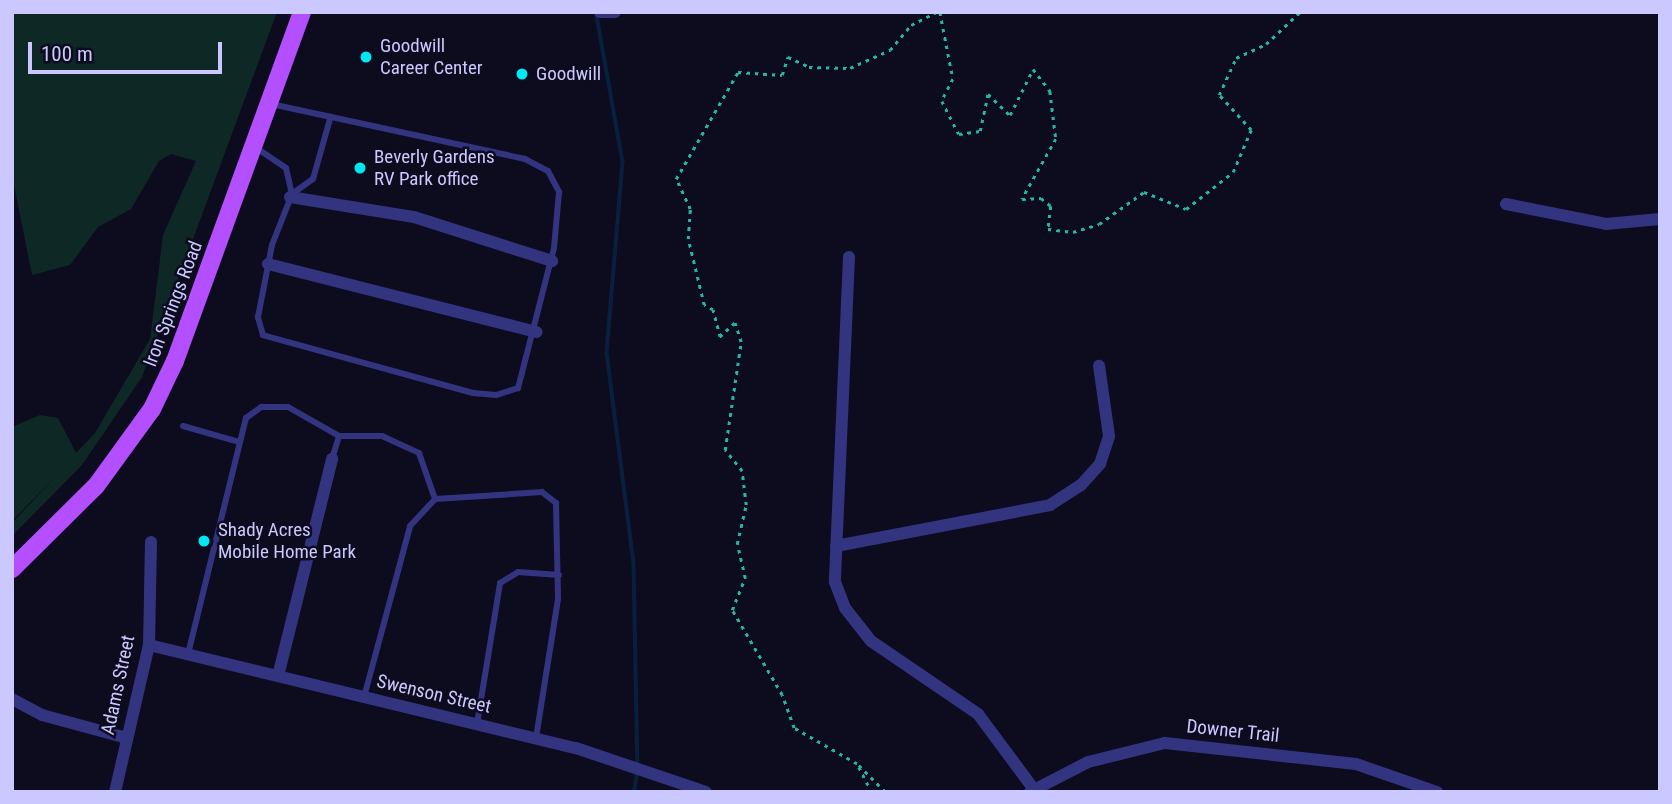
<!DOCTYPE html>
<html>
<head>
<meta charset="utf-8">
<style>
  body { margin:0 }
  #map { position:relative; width:1672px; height:804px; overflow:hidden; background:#0d0b1e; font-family:"Roboto Condensed",sans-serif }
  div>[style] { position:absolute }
  .green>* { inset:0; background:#0e2826 }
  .stream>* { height:3.5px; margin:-1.75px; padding:0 1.75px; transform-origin:1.75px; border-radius:1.75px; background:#082040 }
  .path>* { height:2.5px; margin-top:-1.25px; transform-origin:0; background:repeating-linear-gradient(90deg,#27b5a4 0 3.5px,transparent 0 8.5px) }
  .lane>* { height:6px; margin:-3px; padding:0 3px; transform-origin:3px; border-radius:3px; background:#333480 }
  .street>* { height:12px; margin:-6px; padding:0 6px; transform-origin:6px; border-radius:6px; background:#333480 }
  .primary>* { height:18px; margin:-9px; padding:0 9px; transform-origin:9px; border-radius:9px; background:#b44fff }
  .dots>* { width:19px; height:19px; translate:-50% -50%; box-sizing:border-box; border:4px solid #0d0b1e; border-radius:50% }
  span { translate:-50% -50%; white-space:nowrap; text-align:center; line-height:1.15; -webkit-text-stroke:5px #0d0b1e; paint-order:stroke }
  .poi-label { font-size:19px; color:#cbc8ff }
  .left { translate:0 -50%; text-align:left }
  .street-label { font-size:19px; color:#cbc8ff }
  .frame { position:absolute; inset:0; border:14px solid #cbc8ff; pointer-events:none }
  .scale { position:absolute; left:28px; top:42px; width:194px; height:32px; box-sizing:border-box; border:4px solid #cbc8ff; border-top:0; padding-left:9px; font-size:21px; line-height:24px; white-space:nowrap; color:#cbc8ff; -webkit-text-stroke:5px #0d0b1e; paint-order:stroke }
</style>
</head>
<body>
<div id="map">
  <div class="green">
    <i style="clip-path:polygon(12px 12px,277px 12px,142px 377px,82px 465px,12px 536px,12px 523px,56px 476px,12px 521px,12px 427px,40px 415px,58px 418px,76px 453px,95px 433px,150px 339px,163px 235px,196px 161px,171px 154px,159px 161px,131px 209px,98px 227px,70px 265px,32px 275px,12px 175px)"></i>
  </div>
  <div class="stream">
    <i style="left:597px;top:16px;width:148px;rotate:79.9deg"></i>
    <i style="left:623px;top:162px;width:192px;rotate:94.8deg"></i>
    <i style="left:607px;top:353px;width:213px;rotate:82.7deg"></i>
    <i style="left:634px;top:564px;width:202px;rotate:88.9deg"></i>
    <i style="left:634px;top:792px;width:19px;rotate:-81deg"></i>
  </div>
  <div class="path">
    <i style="left:940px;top:12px;width:68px;rotate:79deg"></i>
    <i style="left:953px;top:79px;width:25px;rotate:117deg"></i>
    <i style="left:942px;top:101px;width:37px;rotate:63deg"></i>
    <i style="left:959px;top:134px;width:21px;rotate:-8deg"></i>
    <i style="left:980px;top:131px;width:38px;rotate:-78deg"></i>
    <i style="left:988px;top:94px;width:30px;rotate:44deg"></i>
    <i style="left:1010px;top:115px;width:51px;rotate:-63.4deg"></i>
    <i style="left:1033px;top:69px;width:28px;rotate:52deg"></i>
    <i style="left:1050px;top:91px;width:48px;rotate:82.9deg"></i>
    <i style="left:1056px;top:139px;width:69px;rotate:119.5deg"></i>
    <i style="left:1022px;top:199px;width:19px;rotate:-3deg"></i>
    <i style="left:1041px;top:198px;width:13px;rotate:39deg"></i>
    <i style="left:1051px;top:206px;width:23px;rotate:97deg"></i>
    <i style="left:1048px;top:229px;width:25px;rotate:7deg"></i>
    <i style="left:1073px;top:232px;width:27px;rotate:-17deg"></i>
    <i style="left:1099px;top:224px;width:55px;rotate:-35.4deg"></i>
    <i style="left:1144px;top:192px;width:45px;rotate:22deg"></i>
    <i style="left:1186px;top:209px;width:60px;rotate:-38.2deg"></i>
    <i style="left:1233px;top:172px;width:46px;rotate:-66.8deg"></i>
    <i style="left:1251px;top:130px;width:47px;rotate:-132.4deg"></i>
    <i style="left:1219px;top:95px;width:41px;rotate:-65.3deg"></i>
    <i style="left:1236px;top:58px;width:33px;rotate:-25deg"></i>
    <i style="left:1266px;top:44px;width:47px;rotate:-43.3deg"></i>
    <i style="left:859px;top:767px;width:28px;rotate:63deg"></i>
    <i style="left:885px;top:792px;width:40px;rotate:-135deg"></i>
    <i style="left:857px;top:764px;width:73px;rotate:-150.3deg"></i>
    <i style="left:794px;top:728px;width:35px;rotate:-110deg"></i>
    <i style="left:782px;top:695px;width:99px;rotate:-120.5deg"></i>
    <i style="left:732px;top:610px;width:35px;rotate:-68deg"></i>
    <i style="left:745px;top:578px;width:35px;rotate:-103deg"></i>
    <i style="left:737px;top:544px;width:40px;rotate:-77deg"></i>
    <i style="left:746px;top:505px;width:34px;rotate:-97deg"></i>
    <i style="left:742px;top:471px;width:27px;rotate:-129deg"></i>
    <i style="left:725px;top:450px;width:109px;rotate:-81.6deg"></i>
    <i style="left:741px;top:342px;width:20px;rotate:-108deg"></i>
    <i style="left:735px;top:323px;width:21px;rotate:137deg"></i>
    <i style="left:720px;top:337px;width:28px;rotate:-105deg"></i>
    <i style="left:713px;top:310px;width:10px;rotate:-151deg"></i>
    <i style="left:704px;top:305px;width:68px;rotate:-103.6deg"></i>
    <i style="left:688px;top:239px;width:30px;rotate:-86deg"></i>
    <i style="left:690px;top:209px;width:33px;rotate:-115deg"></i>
    <i style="left:676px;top:179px;width:124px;rotate:-59.9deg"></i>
    <i style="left:738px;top:72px;width:44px;rotate:3.9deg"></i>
    <i style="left:782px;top:75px;width:19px;rotate:-72deg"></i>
    <i style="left:788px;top:57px;width:23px;rotate:25deg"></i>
    <i style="left:809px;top:67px;width:41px;rotate:1.4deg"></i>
    <i style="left:850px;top:68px;width:44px;rotate:-24.2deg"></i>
    <i style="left:890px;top:50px;width:33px;rotate:-50deg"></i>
    <i style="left:911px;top:25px;width:28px;rotate:-27deg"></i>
  </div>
  <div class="lane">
    <i style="left:271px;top:104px;width:260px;rotate:12.2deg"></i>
    <i style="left:525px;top:159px;width:26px;rotate:28deg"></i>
    <i style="left:548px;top:171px;width:24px;rotate:62deg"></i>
    <i style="left:559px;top:192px;width:56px;rotate:95.1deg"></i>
    <i style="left:554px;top:248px;width:145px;rotate:104.4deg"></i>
    <i style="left:518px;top:388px;width:23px;rotate:162deg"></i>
    <i style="left:496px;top:395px;width:23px;rotate:-175deg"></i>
    <i style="left:473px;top:393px;width:218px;rotate:-164.6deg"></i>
    <i style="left:263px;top:335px;width:19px;rotate:-106deg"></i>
    <i style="left:258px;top:317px;width:73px;rotate:-79deg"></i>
    <i style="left:272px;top:245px;width:55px;rotate:-68.6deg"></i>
    <i style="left:292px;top:194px;width:26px;rotate:-36deg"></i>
    <i style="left:313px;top:179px;width:62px;rotate:-74.2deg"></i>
    <i style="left:255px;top:147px;width:37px;rotate:34deg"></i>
    <i style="left:286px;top:168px;width:27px;rotate:77deg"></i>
    <i style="left:183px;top:426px;width:58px;rotate:15.9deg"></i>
    <i style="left:332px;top:459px;width:24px;rotate:-73deg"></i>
    <i style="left:339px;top:436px;width:43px"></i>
    <i style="left:382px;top:436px;width:41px;rotate:24.7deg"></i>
    <i style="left:419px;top:453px;width:49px;rotate:70.8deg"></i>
    <i style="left:435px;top:499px;width:107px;rotate:-3.7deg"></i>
    <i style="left:542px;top:492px;width:18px;rotate:38deg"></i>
    <i style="left:556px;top:503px;width:96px;rotate:88.8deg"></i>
    <i style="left:558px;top:599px;width:141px;rotate:99deg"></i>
    <i style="left:188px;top:654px;width:243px;rotate:-76.2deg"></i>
    <i style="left:246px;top:418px;width:19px;rotate:-36deg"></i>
    <i style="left:261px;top:407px;width:27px"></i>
    <i style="left:288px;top:407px;width:59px;rotate:29.6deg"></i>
    <i style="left:364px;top:697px;width:177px;rotate:-74.9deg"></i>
    <i style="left:410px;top:526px;width:37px;rotate:-47deg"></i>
    <i style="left:477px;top:724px;width:143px;rotate:-80.7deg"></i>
    <i style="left:500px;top:583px;width:21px;rotate:-31deg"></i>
    <i style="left:518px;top:572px;width:41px;rotate:4.2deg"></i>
  </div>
  <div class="street">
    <i style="left:600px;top:12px;width:15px"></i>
    <i style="left:290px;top:197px;width:126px;rotate:9.2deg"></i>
    <i style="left:414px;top:217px;width:145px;rotate:17.7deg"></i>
    <i style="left:1506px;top:204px;width:102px;rotate:11.3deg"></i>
    <i style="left:1606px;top:224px;width:54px;rotate:-5.3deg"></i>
    <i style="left:849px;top:257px;width:325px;rotate:92.5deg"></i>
    <i style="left:835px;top:582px;width:28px;rotate:69deg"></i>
    <i style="left:845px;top:608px;width:42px;rotate:51.8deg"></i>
    <i style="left:871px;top:641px;width:130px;rotate:34.3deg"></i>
    <i style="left:978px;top:714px;width:97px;rotate:53.4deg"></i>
    <i style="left:268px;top:264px;width:277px;rotate:14.2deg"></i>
    <i style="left:836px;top:546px;width:218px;rotate:-10.8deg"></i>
    <i style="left:1050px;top:505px;width:37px;rotate:-33deg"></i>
    <i style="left:1081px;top:485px;width:28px;rotate:-48deg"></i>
    <i style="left:1100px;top:464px;width:29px;rotate:-72deg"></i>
    <i style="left:1109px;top:436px;width:71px;rotate:-98.1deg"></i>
    <i style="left:149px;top:645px;width:439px;rotate:13.6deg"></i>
    <i style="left:576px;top:748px;width:137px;rotate:18.7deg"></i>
    <i style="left:278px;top:676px;width:224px;rotate:-76deg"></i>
    <i style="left:12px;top:699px;width:34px;rotate:28deg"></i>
    <i style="left:42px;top:715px;width:88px;rotate:15.1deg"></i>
    <i style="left:115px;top:792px;width:151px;rotate:-77deg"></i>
    <i style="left:149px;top:645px;width:103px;rotate:-88.9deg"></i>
    <i style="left:1030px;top:792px;width:65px;rotate:-27.3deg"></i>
    <i style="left:1088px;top:762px;width:79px;rotate:-13.9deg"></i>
    <i style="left:1165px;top:743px;width:192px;rotate:6.3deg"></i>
    <i style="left:1356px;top:764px;width:86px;rotate:19.1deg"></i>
  </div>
  <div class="primary">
    <i style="left:12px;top:569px;width:118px;rotate:-44.7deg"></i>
    <i style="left:96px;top:486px;width:95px;rotate:-54deg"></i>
    <i style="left:152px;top:409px;width:53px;rotate:-64.4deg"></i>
    <i style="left:175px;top:361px;width:371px;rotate:-70deg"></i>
  </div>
  <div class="dots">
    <i style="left:366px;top:57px;background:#00e8f3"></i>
    <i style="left:522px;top:74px;background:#00e8f3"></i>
    <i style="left:360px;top:168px;background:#00e8f3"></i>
    <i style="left:204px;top:541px;background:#00e8f3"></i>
  </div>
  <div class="poi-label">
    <span class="left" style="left:380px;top:57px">Goodwill<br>Career Center</span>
    <span class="left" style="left:536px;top:74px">Goodwill</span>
    <span class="left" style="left:374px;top:168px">Beverly Gardens<br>RV Park office</span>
    <span class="left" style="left:218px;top:541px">Shady Acres<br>Mobile Home Park</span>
  </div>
  <div class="street-label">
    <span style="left:173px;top:304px;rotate:-69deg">Iron Springs Road</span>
    <span style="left:118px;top:685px;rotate:-78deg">Adams Street</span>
    <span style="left:434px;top:694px;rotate:13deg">Swenson Street</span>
    <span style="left:1233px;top:731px;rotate:6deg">Downer Trail</span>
  </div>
  <div class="frame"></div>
  <div class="scale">100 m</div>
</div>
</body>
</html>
